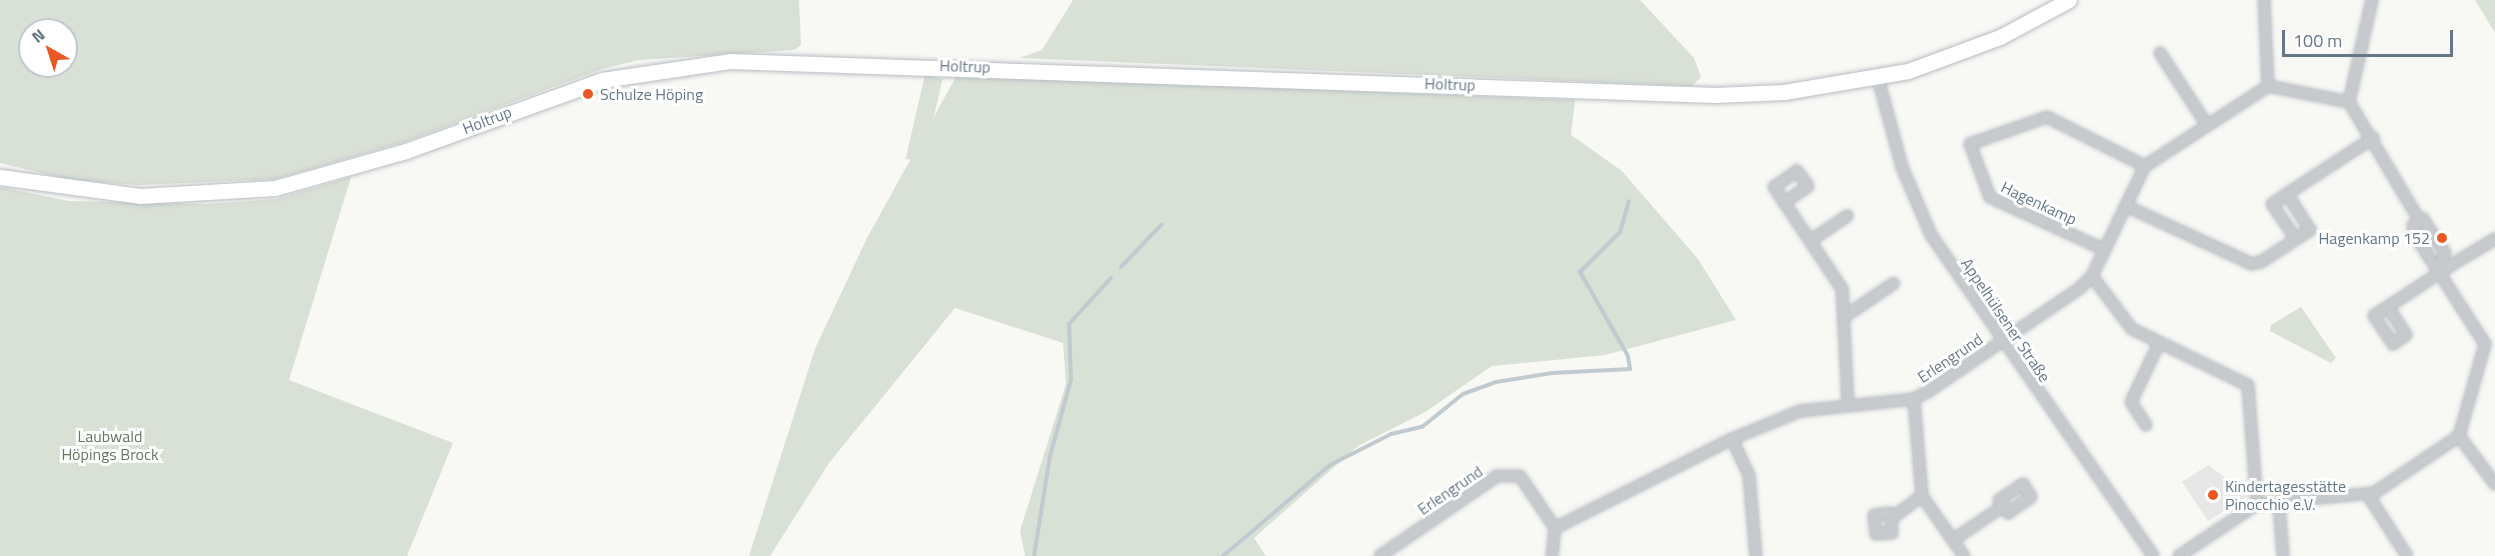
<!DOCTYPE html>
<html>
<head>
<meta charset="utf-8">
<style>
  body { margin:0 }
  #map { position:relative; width:2495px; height:556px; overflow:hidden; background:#f8f8f5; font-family:"Titillium Web",sans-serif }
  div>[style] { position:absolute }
  .built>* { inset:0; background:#e6e7e6 }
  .green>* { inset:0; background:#d9e0d6; transform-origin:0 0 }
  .stream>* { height:4px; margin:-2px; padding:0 2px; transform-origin:2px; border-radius:2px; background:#c0cacf }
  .roads { filter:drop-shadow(0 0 2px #b8bdc2) drop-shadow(0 0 2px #b8bdc2) }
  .minor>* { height:10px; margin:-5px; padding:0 5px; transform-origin:5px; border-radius:5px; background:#c6cacd }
  .secondary>* { height:15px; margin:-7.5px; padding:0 7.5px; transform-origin:7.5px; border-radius:7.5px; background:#fff }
  .dots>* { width:16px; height:16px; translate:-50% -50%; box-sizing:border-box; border:3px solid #fff; border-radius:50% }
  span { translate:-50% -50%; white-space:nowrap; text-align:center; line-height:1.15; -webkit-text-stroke:6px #fff; paint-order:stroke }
  .street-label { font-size:16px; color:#667787 }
  .poi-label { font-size:16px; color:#667787 }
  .left { translate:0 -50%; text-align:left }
  .right { translate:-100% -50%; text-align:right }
  .park-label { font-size:16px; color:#657961 }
  .north { position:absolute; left:18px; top:18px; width:60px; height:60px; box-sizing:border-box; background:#fff; border:2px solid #c2c9cf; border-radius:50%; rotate:321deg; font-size:16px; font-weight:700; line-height:24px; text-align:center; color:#667787 }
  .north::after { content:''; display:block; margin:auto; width:21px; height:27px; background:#eb5822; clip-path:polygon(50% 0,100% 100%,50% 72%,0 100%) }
  .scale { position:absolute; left:2282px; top:30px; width:171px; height:27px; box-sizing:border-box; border:3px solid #667787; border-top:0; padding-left:8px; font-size:18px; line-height:21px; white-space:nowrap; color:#667787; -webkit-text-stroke:4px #fff; paint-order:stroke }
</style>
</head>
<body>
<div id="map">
  <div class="built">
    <i style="clip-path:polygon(2208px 465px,2250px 495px,2208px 521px,2182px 482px)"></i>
  </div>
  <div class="green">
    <i style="clip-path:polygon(evenodd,0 0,799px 0,801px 45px,794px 50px,639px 60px,602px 69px,405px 142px,275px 179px,139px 185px,71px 180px,0 163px,0 0,30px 30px,66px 30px,66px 66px,30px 66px,30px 30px)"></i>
    <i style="clip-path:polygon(1073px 0,1640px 0,1694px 58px,1701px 77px,1692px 86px,1019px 58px,1042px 50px)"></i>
    <i style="clip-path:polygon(2475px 0,2495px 0,2495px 33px)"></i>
    <i style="left:925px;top:75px;width:18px;height:86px;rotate:13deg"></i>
    <i style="clip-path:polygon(957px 75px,1575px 100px,1571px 135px,1622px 171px,1698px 259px,1736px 320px,1605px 355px,1492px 366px,1425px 412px,1358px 446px,1254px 538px,1266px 556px,1025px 556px,1020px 531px,1066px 384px,1063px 343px,955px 308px,829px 463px,770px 556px,749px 556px,815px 349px,866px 240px)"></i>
    <i style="clip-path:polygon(351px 177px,289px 380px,453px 443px,407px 556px,0 556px,0 187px,69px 201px,206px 204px,276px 199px)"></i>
    <i style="clip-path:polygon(2301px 307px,2336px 358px,2331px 363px,2270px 331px,2271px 325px)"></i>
  </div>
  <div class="stream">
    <i style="left:1121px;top:267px;width:59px;rotate:-46.4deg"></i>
    <i style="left:1034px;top:556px;width:101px;rotate:-80.9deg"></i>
    <i style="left:1050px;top:456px;width:79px;rotate:-74.6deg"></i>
    <i style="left:1071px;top:380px;width:56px;rotate:-92deg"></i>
    <i style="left:1069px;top:324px;width:62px;rotate:-47.6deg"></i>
    <i style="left:1223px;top:556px;width:140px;rotate:-40.4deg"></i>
    <i style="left:1330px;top:465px;width:68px;rotate:-26.9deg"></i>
    <i style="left:1391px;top:434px;width:32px;rotate:-13deg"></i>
    <i style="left:1422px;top:427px;width:53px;rotate:-38.8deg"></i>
    <i style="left:1463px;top:394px;width:35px;rotate:-20deg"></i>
    <i style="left:1496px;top:382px;width:57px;rotate:-9.1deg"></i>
    <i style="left:1552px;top:373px;width:78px;rotate:-2.9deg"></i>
    <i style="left:1630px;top:369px;width:13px;rotate:-99deg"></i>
    <i style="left:1628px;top:356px;width:97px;rotate:-119.7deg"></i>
    <i style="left:1580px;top:272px;width:57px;rotate:-45deg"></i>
    <i style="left:1620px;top:232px;width:32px;rotate:-74deg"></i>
  </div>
  <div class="roads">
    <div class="minor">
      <i style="left:2264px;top:0;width:86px;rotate:87.3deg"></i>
      <i style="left:2160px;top:53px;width:86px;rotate:56.9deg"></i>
      <i style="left:1878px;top:78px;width:92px;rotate:74.9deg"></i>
      <i style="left:1902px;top:167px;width:74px;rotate:66.9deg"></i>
      <i style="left:1931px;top:235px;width:390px;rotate:55.3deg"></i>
      <i style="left:2349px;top:102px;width:105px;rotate:-77.3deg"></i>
      <i style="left:2287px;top:194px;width:18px;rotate:146deg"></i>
      <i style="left:2272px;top:204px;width:42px;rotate:55.6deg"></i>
      <i style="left:1784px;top:203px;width:29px;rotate:-35deg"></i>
      <i style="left:1808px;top:186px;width:19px;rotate:-126deg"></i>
      <i style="left:1797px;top:171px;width:28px;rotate:145deg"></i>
      <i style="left:1774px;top:187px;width:123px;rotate:56.3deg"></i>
      <i style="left:1842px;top:289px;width:113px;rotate:87deg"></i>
      <i style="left:2126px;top:206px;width:139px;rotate:24.7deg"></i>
      <i style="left:2252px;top:264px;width:9px;rotate:-13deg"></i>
      <i style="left:2261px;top:262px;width:59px;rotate:-33.1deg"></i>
      <i style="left:2310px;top:230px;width:43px;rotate:-122.6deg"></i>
      <i style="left:2287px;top:194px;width:103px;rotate:-33.1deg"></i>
      <i style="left:1810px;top:241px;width:45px;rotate:-34deg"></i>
      <i style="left:2105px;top:250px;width:127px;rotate:-155.3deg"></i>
      <i style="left:1990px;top:197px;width:57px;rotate:-110.7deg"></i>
      <i style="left:1970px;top:144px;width:82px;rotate:-19.3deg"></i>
      <i style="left:2047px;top:117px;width:110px;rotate:26.6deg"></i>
      <i style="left:2092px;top:276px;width:66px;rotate:53deg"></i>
      <i style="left:2132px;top:329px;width:129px;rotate:25.8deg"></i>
      <i style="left:2248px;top:385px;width:119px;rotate:85.7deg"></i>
      <i style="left:2388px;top:307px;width:33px;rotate:57deg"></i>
      <i style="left:2406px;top:335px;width:16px;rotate:145deg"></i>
      <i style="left:2393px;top:344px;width:34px;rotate:-124deg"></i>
      <i style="left:2374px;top:316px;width:95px;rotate:-33.4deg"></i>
      <i style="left:2453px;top:264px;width:49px;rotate:-30.8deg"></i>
      <i style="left:1844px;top:317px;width:60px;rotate:-34.2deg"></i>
      <i style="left:1914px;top:399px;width:97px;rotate:85.3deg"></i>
      <i style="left:1922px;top:496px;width:73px;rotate:55deg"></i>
      <i style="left:2146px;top:425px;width:27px;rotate:-123deg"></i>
      <i style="left:2131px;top:402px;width:65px;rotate:-64.6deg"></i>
      <i style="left:2459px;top:436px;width:60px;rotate:53.1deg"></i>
      <i style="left:1732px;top:439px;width:40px;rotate:65deg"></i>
      <i style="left:1749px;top:475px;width:81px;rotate:85.1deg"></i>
      <i style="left:2368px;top:495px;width:72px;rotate:57.4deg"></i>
      <i style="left:2279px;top:503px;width:53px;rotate:85.7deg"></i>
      <i style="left:1891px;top:519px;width:14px;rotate:86deg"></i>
      <i style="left:1892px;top:533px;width:16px;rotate:176deg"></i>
      <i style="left:1876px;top:534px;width:19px;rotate:-96deg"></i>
      <i style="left:1874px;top:515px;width:16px;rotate:-7deg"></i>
      <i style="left:1890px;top:513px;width:6px;rotate:81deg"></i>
      <i style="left:1891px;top:519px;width:39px;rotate:-37deg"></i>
      <i style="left:1953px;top:540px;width:60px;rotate:-34.2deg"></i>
      <i style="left:2003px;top:506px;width:9px;rotate:54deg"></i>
      <i style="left:2008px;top:513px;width:28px;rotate:-35deg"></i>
      <i style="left:2031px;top:497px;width:15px;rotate:-122deg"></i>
      <i style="left:2023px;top:484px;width:29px;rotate:146deg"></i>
      <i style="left:1999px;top:500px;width:7px;rotate:56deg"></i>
      <i style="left:1380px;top:556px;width:142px;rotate:-34.4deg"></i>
      <i style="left:1497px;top:476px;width:23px"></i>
      <i style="left:1520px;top:476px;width:63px;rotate:56.1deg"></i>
      <i style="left:1552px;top:556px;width:28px;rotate:-84deg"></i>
      <i style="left:1555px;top:528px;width:198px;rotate:-26.7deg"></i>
      <i style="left:1732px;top:439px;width:74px;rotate:-22.4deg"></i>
      <i style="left:1800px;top:411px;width:115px;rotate:-6deg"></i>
      <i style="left:1914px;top:399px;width:17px;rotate:-28deg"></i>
      <i style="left:1929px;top:391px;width:183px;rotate:-34.3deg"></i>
      <i style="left:2080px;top:288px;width:17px;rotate:-45deg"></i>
      <i style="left:2092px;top:276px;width:122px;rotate:-64.3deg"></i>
      <i style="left:2145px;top:166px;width:147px;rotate:-33deg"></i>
      <i style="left:2268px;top:86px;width:83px;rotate:11.2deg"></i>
      <i style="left:2349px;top:102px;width:139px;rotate:59.2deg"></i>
      <i style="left:2179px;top:556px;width:94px;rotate:-33.7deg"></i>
      <i style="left:2257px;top:504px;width:118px;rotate:-5.4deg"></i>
      <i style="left:2374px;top:493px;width:102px;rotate:-33.8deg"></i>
      <i style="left:2459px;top:436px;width:96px;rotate:-74.2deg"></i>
      <i style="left:2485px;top:344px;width:130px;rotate:-122.7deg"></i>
      <i style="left:2415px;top:235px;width:10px;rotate:-101deg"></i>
      <i style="left:2413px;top:225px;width:12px;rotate:-31deg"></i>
      <i style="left:2423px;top:219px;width:40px;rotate:57.1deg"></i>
      <i style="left:2445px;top:253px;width:15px;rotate:113deg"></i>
    </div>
    <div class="secondary">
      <i style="left:0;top:177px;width:141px;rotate:7.7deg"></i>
      <i style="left:140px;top:196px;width:135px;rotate:-3.4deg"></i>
      <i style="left:275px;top:188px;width:136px;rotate:-15.8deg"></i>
      <i style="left:406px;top:151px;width:208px;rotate:-19.9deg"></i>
      <i style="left:602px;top:80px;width:129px;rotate:-8.4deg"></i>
      <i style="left:730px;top:61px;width:986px;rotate:1.98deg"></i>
      <i style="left:1715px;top:95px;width:69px;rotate:-2.5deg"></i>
      <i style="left:1784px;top:92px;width:126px;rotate:-9.6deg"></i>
      <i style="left:1908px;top:71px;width:98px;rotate:-20.3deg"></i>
      <i style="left:2000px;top:37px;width:78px;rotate:-28.2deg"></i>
    </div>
  </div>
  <div class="dots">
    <i style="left:588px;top:94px;background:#eb5822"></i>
    <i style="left:2442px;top:238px;background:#eb5822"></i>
    <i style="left:2213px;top:495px;background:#eb5822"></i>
  </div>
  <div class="street-label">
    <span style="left:965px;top:66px;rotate:2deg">Holtrup</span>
    <span style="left:1450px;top:84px;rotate:2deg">Holtrup</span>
    <span style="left:487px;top:120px;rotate:-21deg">Holtrup</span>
    <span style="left:2039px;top:203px;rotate:25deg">Hagenkamp</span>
    <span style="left:2006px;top:320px;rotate:56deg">Appelhülsener Straße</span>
    <span style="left:1950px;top:358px;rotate:-34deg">Erlengrund</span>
    <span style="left:1450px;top:490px;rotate:-34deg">Erlengrund</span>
  </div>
  <div class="poi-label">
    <span class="left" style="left:600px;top:94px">Schulze Höping</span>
    <span class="right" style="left:2430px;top:238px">Hagenkamp 152</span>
    <span class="left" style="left:2225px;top:495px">Kindertagesstätte<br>Pinocchio e.V.</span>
  </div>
  <div class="park-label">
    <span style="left:110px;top:445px">Laubwald<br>Höpings Brock</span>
  </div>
  <div class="north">N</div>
  <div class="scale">100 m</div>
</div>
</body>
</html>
